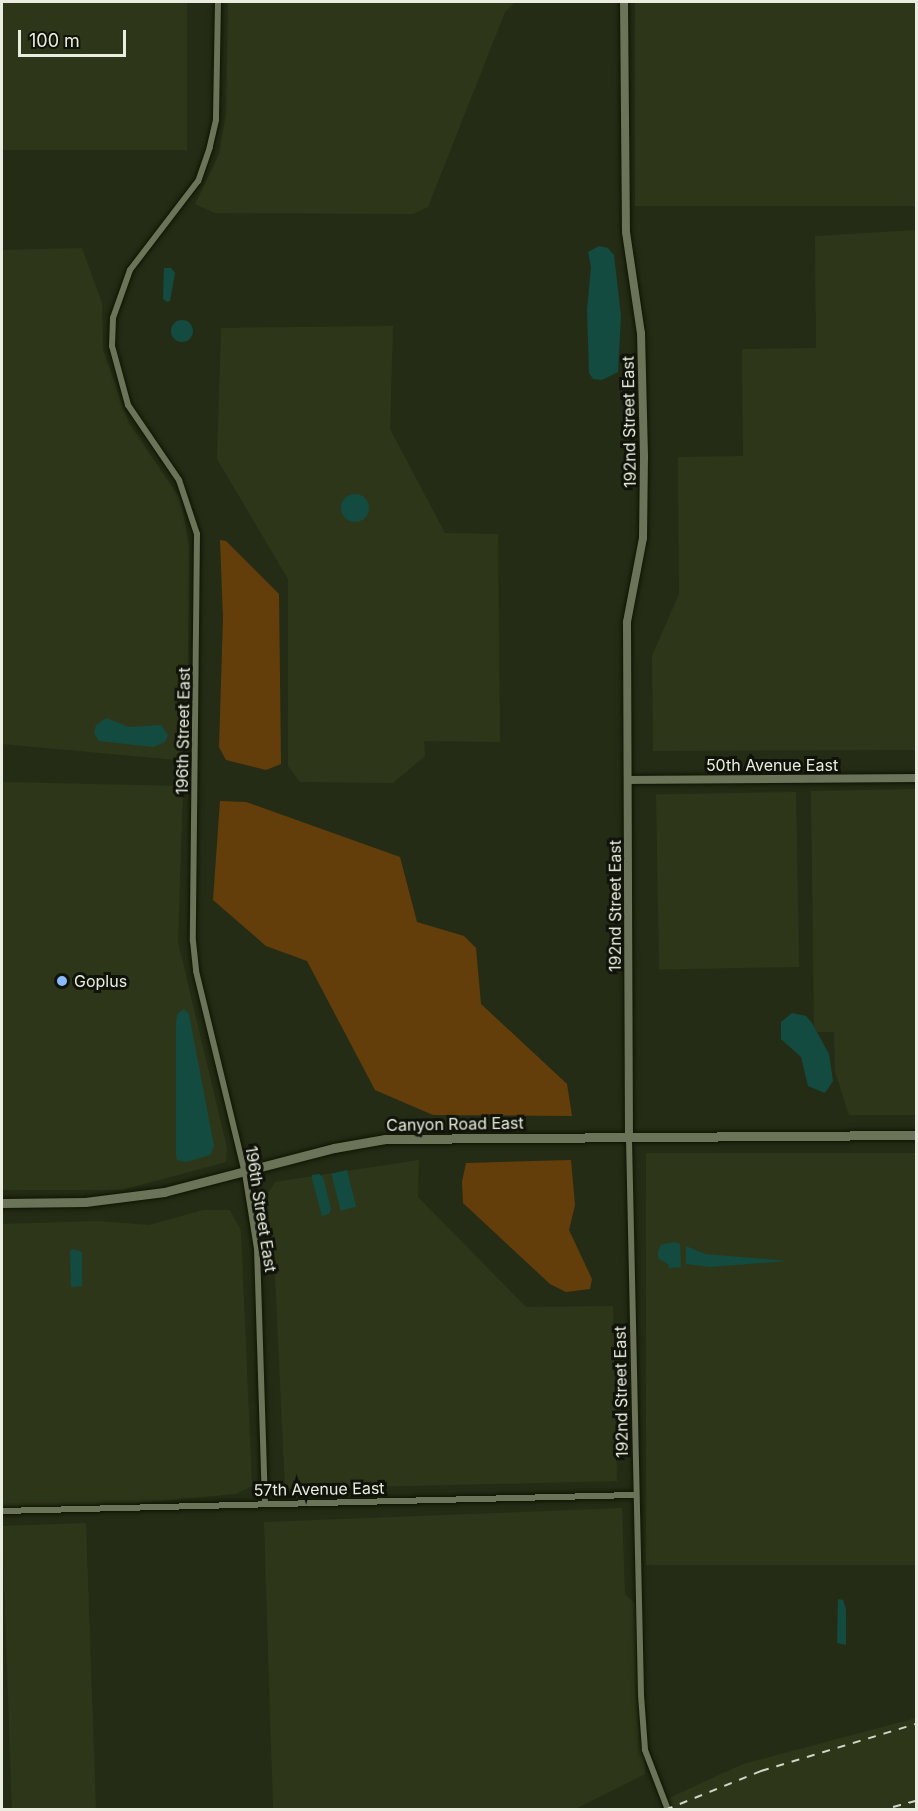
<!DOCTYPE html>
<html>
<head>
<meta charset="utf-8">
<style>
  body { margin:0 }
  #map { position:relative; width:918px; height:1811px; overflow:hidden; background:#252c15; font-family:Inter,sans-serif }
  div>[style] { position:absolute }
  .built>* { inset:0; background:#2e3619; transform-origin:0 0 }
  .green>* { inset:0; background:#643e0a }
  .water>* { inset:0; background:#134b40; transform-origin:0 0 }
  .round { border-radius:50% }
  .roads { filter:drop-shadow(0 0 2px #0e1401) drop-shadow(0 0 2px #0e1401) }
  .minor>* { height:6px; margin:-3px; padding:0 3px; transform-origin:3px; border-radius:3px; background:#6b7359 }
  .tertiary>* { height:8px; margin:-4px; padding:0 4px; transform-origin:4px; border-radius:4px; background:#6b7359 }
  .secondary>* { height:9px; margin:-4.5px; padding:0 4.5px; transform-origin:4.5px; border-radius:4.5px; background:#6b7359 }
  .rail>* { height:2px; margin-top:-1px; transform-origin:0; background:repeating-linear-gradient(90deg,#d0d5c6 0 8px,transparent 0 16px) }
  .dots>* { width:16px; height:16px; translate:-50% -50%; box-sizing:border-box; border:3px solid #101309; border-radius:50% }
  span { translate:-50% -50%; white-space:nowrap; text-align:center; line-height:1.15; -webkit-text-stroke:6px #101309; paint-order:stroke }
  .street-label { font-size:16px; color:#e8eddf }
  .poi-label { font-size:16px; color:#e8eddf }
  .left { translate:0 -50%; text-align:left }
  .frame { position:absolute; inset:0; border:3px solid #e8eddf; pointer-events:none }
  .scale { position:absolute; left:18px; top:30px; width:108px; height:27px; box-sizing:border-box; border:3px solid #e8eddf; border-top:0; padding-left:8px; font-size:18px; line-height:21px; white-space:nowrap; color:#e8eddf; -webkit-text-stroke:4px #101309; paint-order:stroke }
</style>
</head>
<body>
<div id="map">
  <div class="built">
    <i style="left:2px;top:2px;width:185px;height:148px"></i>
    <i style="clip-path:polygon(228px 2px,515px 2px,505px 12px,428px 207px,413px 214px,215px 213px,195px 204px,219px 154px,226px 114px)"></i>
    <i style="left:635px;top:2px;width:281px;height:204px"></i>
    <i style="clip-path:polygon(916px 230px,916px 750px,653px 751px,652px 656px,679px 594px,678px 457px,743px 456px,742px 349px,816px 348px,815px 236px)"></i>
    <i style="clip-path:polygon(82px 248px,102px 303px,103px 350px,129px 423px,181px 500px,189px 547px,188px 761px,2px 744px,2px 250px)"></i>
    <i style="clip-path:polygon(393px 326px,390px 429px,445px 533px,498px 534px,500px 742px,424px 741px,425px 756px,393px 783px,300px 782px,288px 766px,288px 579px,217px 459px,221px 328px)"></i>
    <i style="clip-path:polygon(2px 782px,183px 786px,178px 942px,227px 1148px,226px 1162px,122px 1190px,2px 1190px)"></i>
    <i style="clip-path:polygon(916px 789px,916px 1115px,849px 1115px,835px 1072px,834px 1032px,814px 1032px,811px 791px)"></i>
    <i style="left:796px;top:792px;width:175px;height:140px;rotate:89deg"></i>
    <i style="left:916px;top:1153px;width:412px;height:270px;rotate:90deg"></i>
    <i style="clip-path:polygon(419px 1160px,418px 1197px,526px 1307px,613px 1306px,617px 1481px,285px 1489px,274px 1255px,266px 1197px,275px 1182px)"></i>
    <i style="clip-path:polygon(203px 1210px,230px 1210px,241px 1231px,252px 1486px,236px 1494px,96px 1507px,2px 1510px,2px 1224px,98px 1221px,149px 1225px)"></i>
    <i style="clip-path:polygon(622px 1508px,625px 1594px,639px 1607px,645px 1774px,575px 1809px,273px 1809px,264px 1522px)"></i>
    <i style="left:86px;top:1523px;width:286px;height:84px;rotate:88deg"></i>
    <i style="clip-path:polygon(916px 1718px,916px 1809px,671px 1810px,667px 1799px,743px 1764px)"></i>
  </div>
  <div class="green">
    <i style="clip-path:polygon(220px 540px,226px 541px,279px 594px,281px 764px,266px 770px,226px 760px,219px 747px,223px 618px)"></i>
    <i style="clip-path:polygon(220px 801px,246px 802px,400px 857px,417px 922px,464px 936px,476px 948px,481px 1004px,567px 1084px,572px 1116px,433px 1115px,375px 1090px,307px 961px,266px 946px,213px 900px)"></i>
    <i style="clip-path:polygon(571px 1160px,575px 1205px,569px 1230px,592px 1279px,590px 1289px,566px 1292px,550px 1284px,463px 1203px,462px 1182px,466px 1163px)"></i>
  </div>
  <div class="water">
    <i style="clip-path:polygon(599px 246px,608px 248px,614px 255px,621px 316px,618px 372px,602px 380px,593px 379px,589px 373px,587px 310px,591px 267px,588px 252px)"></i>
    <i style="clip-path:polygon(164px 268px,171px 268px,175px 273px,170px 301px,167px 302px,163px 299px)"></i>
    <i class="round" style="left:171px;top:320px;width:22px;height:22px"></i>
    <i class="round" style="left:341px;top:494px;width:28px;height:28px"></i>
    <i style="clip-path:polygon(106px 718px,129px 727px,161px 725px,168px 735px,165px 742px,153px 747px,99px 741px,94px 733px,96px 725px)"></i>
    <i style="clip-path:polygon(184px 1009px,189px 1014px,214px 1146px,210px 1155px,186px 1162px,177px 1160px,176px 1155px,176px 1023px,177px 1014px)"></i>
    <i style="clip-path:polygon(792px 1013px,806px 1016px,812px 1023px,829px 1054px,833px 1081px,825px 1093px,808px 1086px,801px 1057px,781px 1039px,781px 1022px)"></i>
    <i style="left:347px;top:1170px;width:38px;height:16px;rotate:76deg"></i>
    <i style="clip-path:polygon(319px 1174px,323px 1177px,331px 1209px,329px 1214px,322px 1216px,312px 1179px,312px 1175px)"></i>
    <i style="clip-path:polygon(674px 1242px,680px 1244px,681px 1267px,668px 1268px,669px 1265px,658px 1258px,658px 1251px,661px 1245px)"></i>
    <i style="clip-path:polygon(686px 1246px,705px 1254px,787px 1261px,710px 1267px,686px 1264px)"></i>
    <i style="clip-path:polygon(73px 1249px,82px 1252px,82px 1286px,71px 1287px,70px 1251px)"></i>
    <i style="clip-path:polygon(838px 1599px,843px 1600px,846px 1609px,846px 1645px,837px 1643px)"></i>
  </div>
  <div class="roads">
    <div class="minor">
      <i style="left:218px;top:2px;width:118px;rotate:91deg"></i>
      <i style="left:216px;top:120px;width:28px;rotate:103deg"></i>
      <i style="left:210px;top:147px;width:36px;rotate:109deg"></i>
      <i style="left:198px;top:181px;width:112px;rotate:127.4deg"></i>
      <i style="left:130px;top:270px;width:51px;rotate:109.5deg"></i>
      <i style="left:113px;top:318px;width:28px;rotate:92deg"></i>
      <i style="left:112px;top:346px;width:61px;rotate:74.8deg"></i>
      <i style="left:128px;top:405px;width:91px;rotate:55.8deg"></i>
      <i style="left:179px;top:480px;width:57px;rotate:71.6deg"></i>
      <i style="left:197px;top:534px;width:407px;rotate:90.6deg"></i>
      <i style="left:193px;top:941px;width:30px;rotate:84deg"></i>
      <i style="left:196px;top:971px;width:208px;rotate:76.4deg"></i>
      <i style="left:245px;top:1173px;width:77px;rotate:81deg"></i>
      <i style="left:257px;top:1249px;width:255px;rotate:88.2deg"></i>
      <i style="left:629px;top:1139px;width:556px;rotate:88.76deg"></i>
      <i style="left:641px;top:1695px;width:55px;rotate:85.8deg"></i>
      <i style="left:645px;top:1750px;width:64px;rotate:69deg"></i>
      <i style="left:2px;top:1511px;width:634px;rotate:-1.45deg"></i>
    </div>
    <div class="tertiary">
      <i style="left:624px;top:2px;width:230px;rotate:89.5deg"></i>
      <i style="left:626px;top:232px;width:102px;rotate:81.6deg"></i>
      <i style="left:641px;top:333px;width:124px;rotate:88.6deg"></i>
      <i style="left:644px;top:457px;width:81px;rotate:90.7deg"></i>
      <i style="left:643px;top:538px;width:86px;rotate:100.8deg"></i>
      <i style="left:627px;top:622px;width:517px;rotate:89.78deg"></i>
      <i style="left:628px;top:780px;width:288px;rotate:-0.4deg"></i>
    </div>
    <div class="secondary">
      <i style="left:2px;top:1203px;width:83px;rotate:-0.7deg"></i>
      <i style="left:85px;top:1202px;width:80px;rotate:-7.2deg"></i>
      <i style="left:164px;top:1192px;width:176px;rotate:-14.5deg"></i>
      <i style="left:334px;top:1148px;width:52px;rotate:-10deg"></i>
      <i style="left:385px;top:1139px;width:531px;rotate:-0.43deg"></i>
    </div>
  </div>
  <div class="rail">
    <i style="left:893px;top:1807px;width:24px;rotate:-15deg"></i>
    <i style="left:665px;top:1810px;width:104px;rotate:-22.1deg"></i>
    <i style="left:761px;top:1771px;width:162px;rotate:-16.9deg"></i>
  </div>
  <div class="dots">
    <i style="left:62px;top:981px;background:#8abafc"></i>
  </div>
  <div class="street-label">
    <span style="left:629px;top:422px;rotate:-91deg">192nd Street East</span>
    <span style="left:183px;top:731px;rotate:-89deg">196th Street East</span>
    <span style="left:772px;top:765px">50th Avenue East</span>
    <span style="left:615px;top:906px;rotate:-90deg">192nd Street East</span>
    <span style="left:455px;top:1124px;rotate:-1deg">Canyon Road East</span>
    <span style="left:261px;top:1209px;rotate:81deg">196th Street East</span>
    <span style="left:621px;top:1392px;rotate:-91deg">192nd Street East</span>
    <span style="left:319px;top:1489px;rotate:-1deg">57th Avenue East</span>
  </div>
  <div class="poi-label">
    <span class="left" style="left:74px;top:981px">Goplus</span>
  </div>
  <div class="frame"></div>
  <div class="scale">100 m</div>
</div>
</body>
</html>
